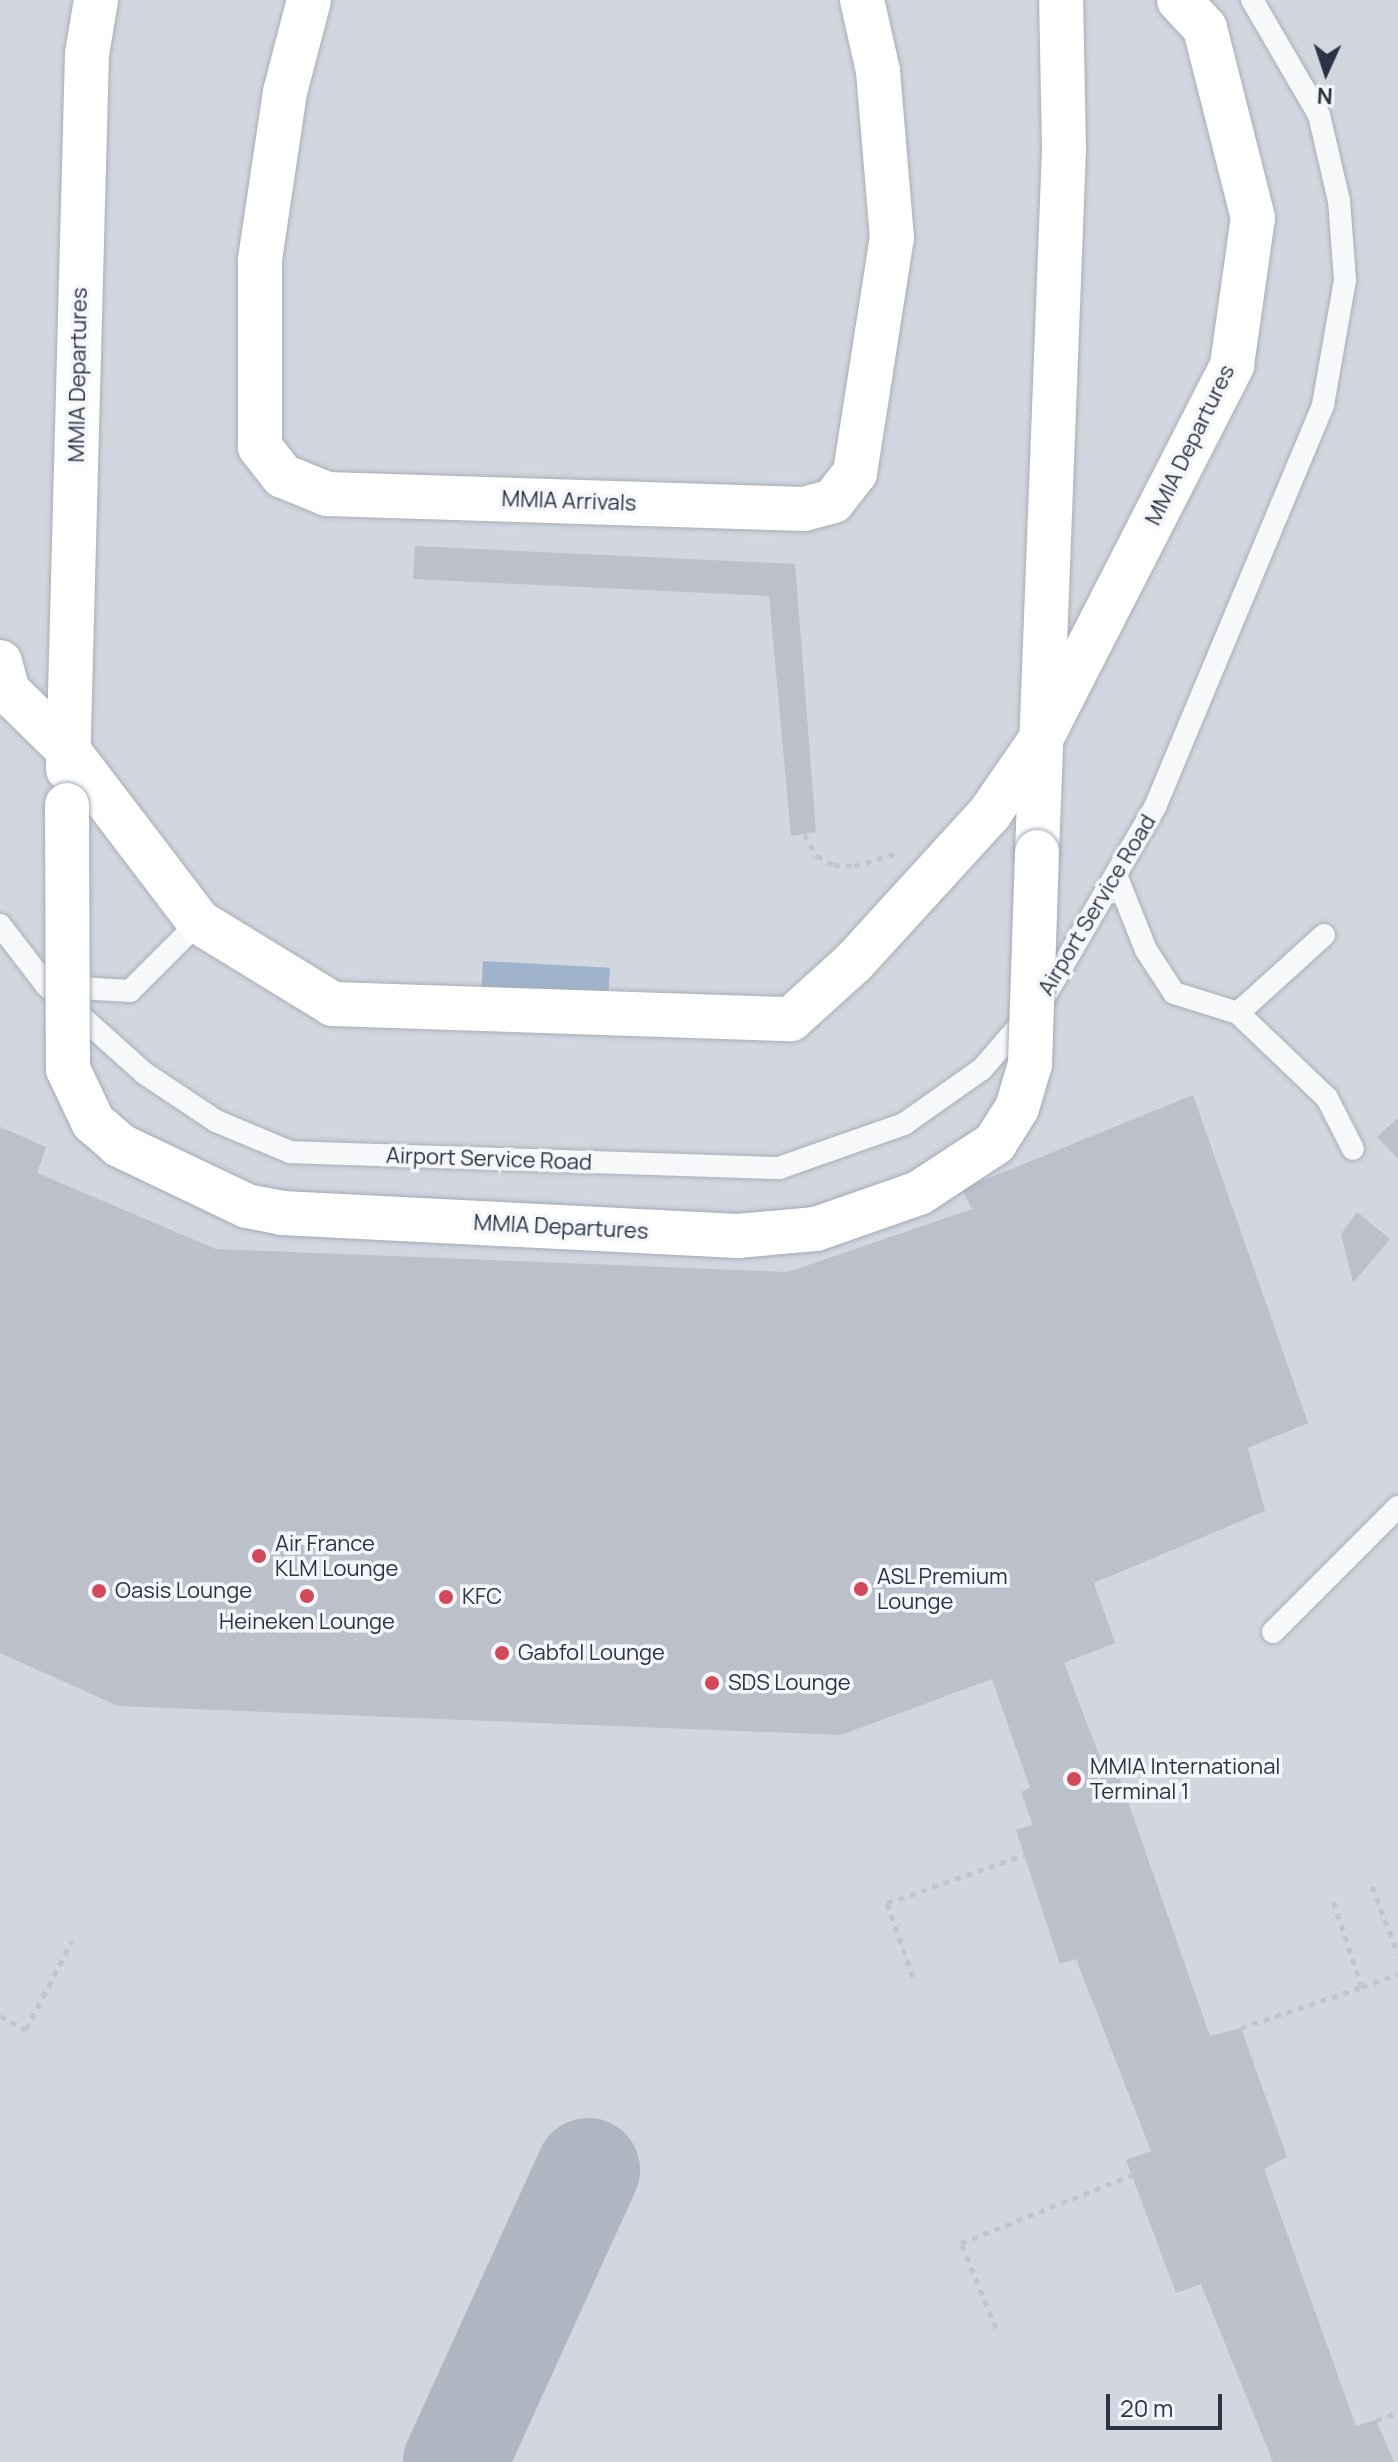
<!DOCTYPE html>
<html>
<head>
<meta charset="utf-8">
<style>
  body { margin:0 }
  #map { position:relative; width:1398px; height:2462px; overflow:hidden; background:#e4e7ec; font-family:Manrope,sans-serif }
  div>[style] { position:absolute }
  .built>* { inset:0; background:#d2d6de; transform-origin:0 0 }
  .water>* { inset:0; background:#9fb4cc; transform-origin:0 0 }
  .taxiway>* { height:104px; margin:-52px; padding:0 52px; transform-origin:52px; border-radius:52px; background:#b0b6c1 }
  .building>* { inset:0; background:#bbc0ca }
  .path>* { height:5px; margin-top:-2.5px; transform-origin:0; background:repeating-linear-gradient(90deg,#c2c5cb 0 6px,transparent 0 12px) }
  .roads { filter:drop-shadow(0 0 2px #a9aeb7) drop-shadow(0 0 2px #a9aeb7) }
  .service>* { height:22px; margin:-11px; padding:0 11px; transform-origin:11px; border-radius:11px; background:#f7f8fa }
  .primary>* { height:44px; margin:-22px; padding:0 22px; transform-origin:22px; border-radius:22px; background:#fff }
  .bridges { filter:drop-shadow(0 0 2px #a3abb8) drop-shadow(0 0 2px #a3abb8) }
  .primary-bridge>* { height:44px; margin:-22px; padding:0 22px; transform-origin:22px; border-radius:22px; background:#fff }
  .dots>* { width:22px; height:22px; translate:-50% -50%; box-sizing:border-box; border:4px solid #f4f6f9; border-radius:50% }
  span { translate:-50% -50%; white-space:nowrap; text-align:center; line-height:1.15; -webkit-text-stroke:7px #f4f6f9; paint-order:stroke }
  .street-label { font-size:22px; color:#2b3445 }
  .poi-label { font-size:22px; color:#2b3445 }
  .left { translate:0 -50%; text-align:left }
  .north { position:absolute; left:1286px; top:32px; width:80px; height:80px; -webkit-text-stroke:6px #f4f6f9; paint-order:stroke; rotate:183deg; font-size:22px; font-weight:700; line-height:32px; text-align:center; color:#2b3445 }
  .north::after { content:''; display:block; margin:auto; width:28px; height:36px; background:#2b3445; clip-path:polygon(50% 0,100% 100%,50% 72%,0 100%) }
  .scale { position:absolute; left:1106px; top:2394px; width:116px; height:36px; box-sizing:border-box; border:4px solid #2b3445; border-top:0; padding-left:10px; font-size:24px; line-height:28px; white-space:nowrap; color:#2b3445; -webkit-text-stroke:6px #f4f6f9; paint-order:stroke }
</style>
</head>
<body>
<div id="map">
  <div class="built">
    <i style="left:0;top:0;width:1398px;height:2462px"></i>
  </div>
  <div class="water">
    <i style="left:483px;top:961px;width:127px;height:54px;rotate:3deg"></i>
  </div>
  <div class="taxiway">
    <i style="left:455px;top:2462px;width:321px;rotate:-65.5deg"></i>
  </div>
  <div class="building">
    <i style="clip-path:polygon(415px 546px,795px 564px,816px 832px,791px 836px,769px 596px,413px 579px)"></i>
    <i style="clip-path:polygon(1193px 1095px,1308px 1423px,1248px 1448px,1265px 1511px,1094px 1583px,1115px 1643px,1064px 1663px,1101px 1760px,1112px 1756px,1210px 2036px,1241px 2028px,1287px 2157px,1264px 2169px,1356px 2426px,1376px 2420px,1394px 2462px,1273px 2462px,1201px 2284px,1176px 2293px,1126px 2160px,1151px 2151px,1076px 1959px,1060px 1964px,1016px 1830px,1033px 1825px,1021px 1792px,1030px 1788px,992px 1679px,841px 1735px,118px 1706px,0 1653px,0 1127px,46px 1147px,37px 1173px,216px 1249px,788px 1272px,972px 1209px,962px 1189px)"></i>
    <i style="clip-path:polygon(1398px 1118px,1398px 1159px,1377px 1137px)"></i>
    <i style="clip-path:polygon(1357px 1212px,1390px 1239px,1353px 1283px,1341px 1234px)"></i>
  </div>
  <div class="path">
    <i style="left:804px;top:834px;width:26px;rotate:59deg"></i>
    <i style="left:817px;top:856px;width:19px;rotate:28deg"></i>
    <i style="left:834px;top:865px;width:20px;rotate:3deg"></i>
    <i style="left:854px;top:866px;width:42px;rotate:-16.7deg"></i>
    <i style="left:1372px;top:1886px;width:73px;rotate:69.1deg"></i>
    <i style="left:913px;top:1977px;width:78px;rotate:-109.4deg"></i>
    <i style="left:887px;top:1903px;width:145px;rotate:-19.3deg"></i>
    <i style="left:1362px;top:1987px;width:38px;rotate:-20deg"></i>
    <i style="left:0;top:2016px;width:29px;rotate:27deg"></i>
    <i style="left:26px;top:2029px;width:99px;rotate:-62.4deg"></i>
    <i style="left:1241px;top:2028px;width:128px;rotate:-18.7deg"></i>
    <i style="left:1362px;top:1987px;width:91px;rotate:-108.6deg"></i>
    <i style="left:996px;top:2328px;width:92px;rotate:-112.4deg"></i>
    <i style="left:961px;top:2243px;width:184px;rotate:-21.7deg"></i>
    <i style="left:1376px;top:2420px;width:23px;rotate:-18deg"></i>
  </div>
  <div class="roads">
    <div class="service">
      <i style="left:1116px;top:875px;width:81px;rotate:68.2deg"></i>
      <i style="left:1146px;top:950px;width:51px;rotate:56.9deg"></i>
      <i style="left:1174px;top:993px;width:67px;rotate:17.4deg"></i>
      <i style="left:1238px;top:1013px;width:123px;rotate:43.7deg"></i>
      <i style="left:1327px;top:1098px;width:57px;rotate:63deg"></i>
      <i style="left:0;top:925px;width:76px;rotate:52.5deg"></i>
      <i style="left:46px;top:985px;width:132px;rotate:41.9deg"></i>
      <i style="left:144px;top:1073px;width:87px;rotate:33.7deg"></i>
      <i style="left:216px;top:1121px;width:80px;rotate:22.7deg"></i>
      <i style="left:290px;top:1152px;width:489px;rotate:1.9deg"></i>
      <i style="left:779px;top:1168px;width:133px;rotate:-19.4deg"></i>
      <i style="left:904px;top:1124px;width:95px;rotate:-35.2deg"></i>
      <i style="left:982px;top:1069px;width:96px;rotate:-49.2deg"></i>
      <i style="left:1045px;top:996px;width:219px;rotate:-59.8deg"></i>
      <i style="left:1155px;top:807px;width:436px;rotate:-67.3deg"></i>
      <i style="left:1323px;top:405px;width:127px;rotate:-80deg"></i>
      <i style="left:1345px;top:280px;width:79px;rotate:-94.3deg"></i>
      <i style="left:1339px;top:201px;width:88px;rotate:-103.1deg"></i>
      <i style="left:1319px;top:115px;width:133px;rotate:-120.2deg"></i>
      <i style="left:63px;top:987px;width:67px;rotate:3.4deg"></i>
      <i style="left:130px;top:991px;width:98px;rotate:-45deg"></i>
      <i style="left:1238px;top:1013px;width:116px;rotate:-42.2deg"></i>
      <i style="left:1273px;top:1632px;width:177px;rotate:-45deg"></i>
    </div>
    <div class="primary">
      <i style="left:309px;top:0;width:95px;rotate:104.6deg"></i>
      <i style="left:285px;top:92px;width:170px;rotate:98.5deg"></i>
      <i style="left:260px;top:260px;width:187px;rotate:90deg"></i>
      <i style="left:260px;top:447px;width:37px;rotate:52deg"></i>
      <i style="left:283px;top:476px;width:48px;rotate:22.2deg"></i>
      <i style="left:327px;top:494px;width:477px;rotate:1.8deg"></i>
      <i style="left:804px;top:509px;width:30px;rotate:-15deg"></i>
      <i style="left:833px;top:501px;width:36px;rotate:-52deg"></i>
      <i style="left:855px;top:473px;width:238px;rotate:-81.1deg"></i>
      <i style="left:892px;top:238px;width:168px;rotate:-94.8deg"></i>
      <i style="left:878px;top:71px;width:73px;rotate:-102.7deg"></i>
      <i style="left:0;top:662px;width:30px;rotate:75deg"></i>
      <i style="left:8px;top:691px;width:84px;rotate:44.5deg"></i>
      <i style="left:68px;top:750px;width:216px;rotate:52.7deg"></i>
      <i style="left:199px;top:922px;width:157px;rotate:31.5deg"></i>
      <i style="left:333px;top:1004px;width:458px;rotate:1.9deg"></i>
      <i style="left:791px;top:1019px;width:85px;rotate:-42.1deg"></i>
      <i style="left:854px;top:962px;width:202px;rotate:-47.6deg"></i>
      <i style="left:990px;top:813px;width:90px;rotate:-55.4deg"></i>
      <i style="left:1041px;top:739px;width:420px;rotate:-62.9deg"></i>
      <i style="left:1232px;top:365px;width:148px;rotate:-81.9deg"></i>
      <i style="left:1253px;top:218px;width:196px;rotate:-104.2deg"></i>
      <i style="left:1205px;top:28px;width:38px;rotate:-133deg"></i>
      <i style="left:68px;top:769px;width:715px;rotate:-88.48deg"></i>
      <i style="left:87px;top:54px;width:55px;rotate:-80.5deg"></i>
      <i style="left:1037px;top:852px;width:703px;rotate:-87.8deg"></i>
      <i style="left:1064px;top:150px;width:150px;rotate:-91.1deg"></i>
    </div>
  </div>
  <div class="bridges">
    <div class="primary-bridge">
      <i style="left:67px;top:805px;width:264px;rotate:89.8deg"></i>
      <i style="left:68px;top:1069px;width:59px;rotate:64.7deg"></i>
      <i style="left:93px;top:1122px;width:35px;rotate:41deg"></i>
      <i style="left:119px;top:1145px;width:142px;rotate:25.5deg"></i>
      <i style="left:247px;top:1206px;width:36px;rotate:11deg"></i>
      <i style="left:282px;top:1213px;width:456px;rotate:2.9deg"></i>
      <i style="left:737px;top:1236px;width:79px;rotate:-5.1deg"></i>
      <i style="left:816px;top:1229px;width:109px;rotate:-19.3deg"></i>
      <i style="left:919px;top:1193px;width:91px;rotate:-33.3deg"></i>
      <i style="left:995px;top:1143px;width:41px;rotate:-57.8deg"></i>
      <i style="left:1017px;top:1108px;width:46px;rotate:-73.5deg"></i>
      <i style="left:1030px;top:1064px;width:212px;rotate:-88.1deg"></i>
    </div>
  </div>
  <div class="dots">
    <i style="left:259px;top:1556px;background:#d1495b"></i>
    <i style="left:861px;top:1589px;background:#d1495b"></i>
    <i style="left:99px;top:1591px;background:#d1495b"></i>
    <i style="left:307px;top:1596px;background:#d1495b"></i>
    <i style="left:446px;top:1597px;background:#d1495b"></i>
    <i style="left:502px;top:1653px;background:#d1495b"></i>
    <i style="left:712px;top:1683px;background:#d1495b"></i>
    <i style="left:1074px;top:1779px;background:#d1495b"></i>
  </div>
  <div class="street-label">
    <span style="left:78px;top:375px;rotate:-89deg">MMIA Departures</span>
    <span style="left:1190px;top:445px;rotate:-64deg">MMIA Departures</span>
    <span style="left:569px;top:501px;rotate:2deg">MMIA Arrivals</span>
    <span style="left:1097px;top:905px;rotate:-59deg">Airport Service Road</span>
    <span style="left:489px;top:1159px;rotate:2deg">Airport Service Road</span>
    <span style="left:561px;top:1227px;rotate:3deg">MMIA Departures</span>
  </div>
  <div class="poi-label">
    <span class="left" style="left:275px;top:1556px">Air France<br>KLM Lounge</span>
    <span class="left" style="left:877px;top:1589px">ASL Premium<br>Lounge</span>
    <span class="left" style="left:115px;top:1591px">Oasis Lounge</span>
    <span class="left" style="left:462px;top:1597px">KFC</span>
    <span style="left:307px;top:1622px">Heineken Lounge</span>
    <span class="left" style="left:518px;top:1653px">Gabfol Lounge</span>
    <span class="left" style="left:728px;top:1683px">SDS Lounge</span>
    <span class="left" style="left:1090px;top:1779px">MMIA International<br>Terminal 1</span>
  </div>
  <div class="north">N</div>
  <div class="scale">20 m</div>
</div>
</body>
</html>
